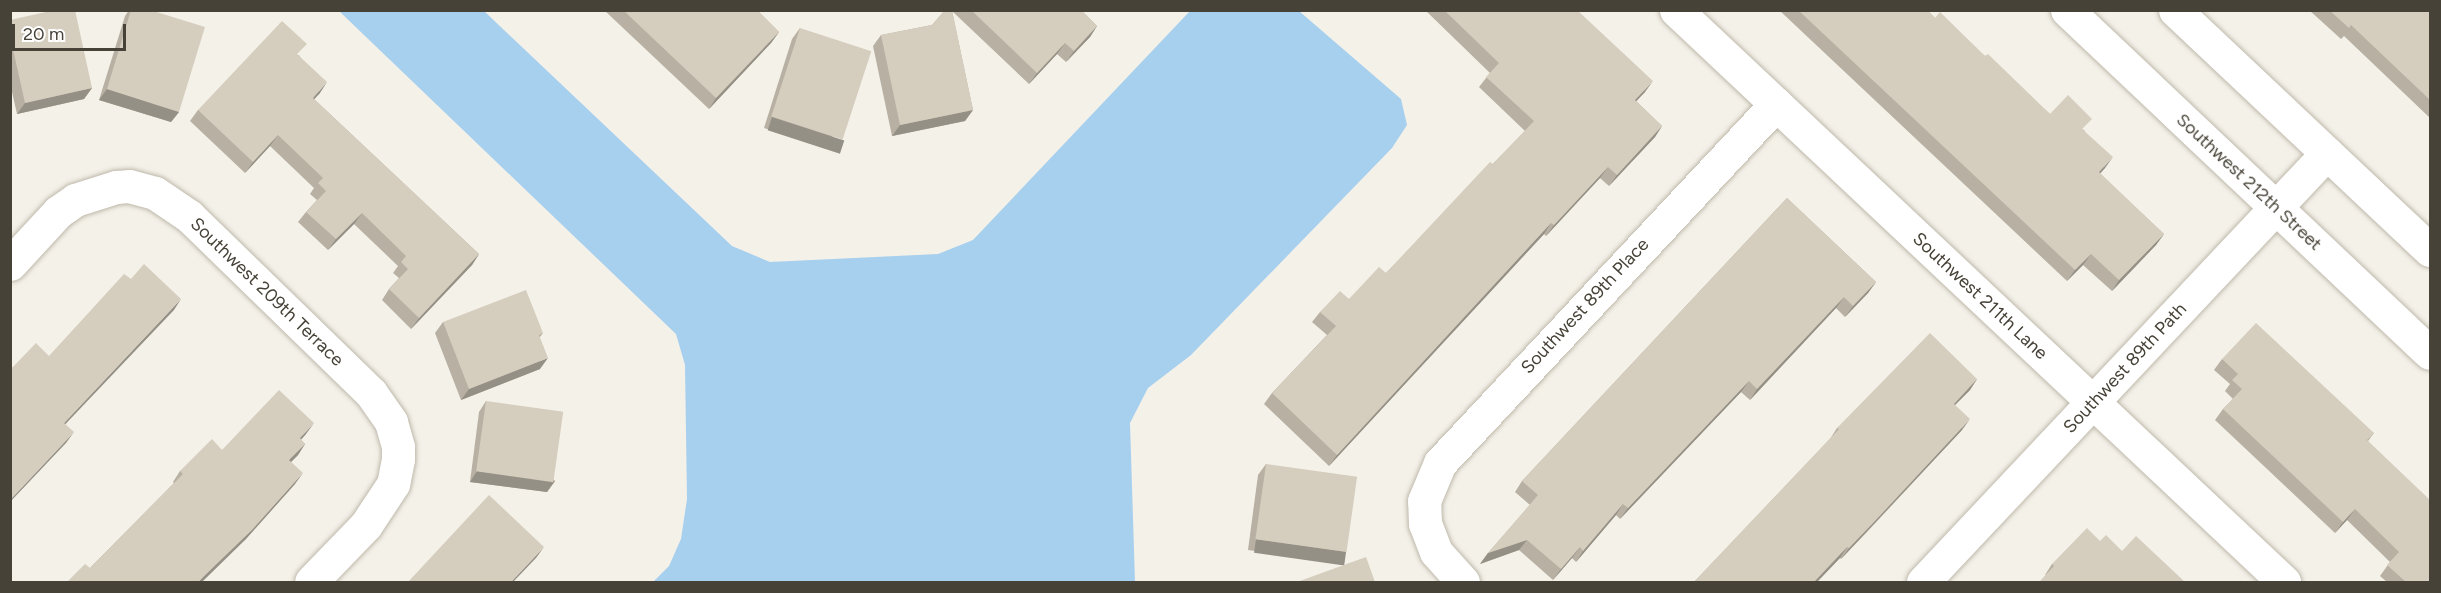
<!DOCTYPE html>
<html>
<head>
<meta charset="utf-8">
<style>
  body { margin:0 }
  #map { position:relative; width:2441px; height:593px; overflow:hidden; background:#f4f1e9; font-family:Figtree,sans-serif }
  div>[style] { position:absolute }
  .water>* { inset:0; background:#a7cfee }
  .roads { filter:drop-shadow(0 0 2px #bfb9ab) drop-shadow(0 0 2px #bfb9ab) }
  .minor>* { height:33px; margin:-16.5px; padding:0 16.5px; transform-origin:16.5px; border-radius:16.5px; background:#fff }
  .wall>* { inset:0; background:#b7b0a3 }
  .shaded-wall>* { inset:0; background:#959085; transform-origin:0 0 }
  .building>* { inset:0; background:#d5cdbe; transform-origin:0 0 }
  span { translate:-50% -50%; white-space:nowrap; text-align:center; line-height:1.15; -webkit-text-stroke:4.5px #fff; paint-order:stroke }
  .street-label { font-size:18px; color:#474237 }
  .frame { position:absolute; inset:0; border:12px solid #474237; pointer-events:none }
  .scale { position:absolute; left:12px; top:24px; width:114px; height:27px; box-sizing:border-box; border:3px solid #474237; border-top:0; padding-left:8px; font-size:18px; line-height:21px; white-space:nowrap; color:#474237; -webkit-text-stroke:4px #fff; paint-order:stroke }
</style>
</head>
<body>
<div id="map">
  <div class="water">
    <i style="clip-path:polygon(339px 11px,484px 11px,732px 246px,770px 262px,938px 254px,973px 240px,1190px 11px,1299px 11px,1401px 99px,1407px 125px,1392px 148px,1191px 355px,1148px 388px,1130px 423px,1135px 582px,653px 582px,669px 566px,681px 539px,687px 499px,685px 365px,676px 334px)"></i>
  </div>
  <div class="roads">
    <div class="minor">
      <i style="left:1676px;top:10px;width:835px;rotate:43.25deg"></i>
      <i style="left:2067px;top:10px;width:499px;rotate:43.4deg"></i>
      <i style="left:2175px;top:10px;width:350px;rotate:43.3deg"></i>
      <i style="left:10px;top:264px;width:71px;rotate:-47.3deg"></i>
      <i style="left:58px;top:212px;width:21px;rotate:-35deg"></i>
      <i style="left:75px;top:200px;width:43px;rotate:-17.6deg"></i>
      <i style="left:116px;top:187px;width:13px;rotate:-4deg"></i>
      <i style="left:129px;top:186px;width:27px;rotate:15deg"></i>
      <i style="left:155px;top:193px;width:41px;rotate:34.1deg"></i>
      <i style="left:189px;top:216px;width:254px;rotate:44.2deg"></i>
      <i style="left:371px;top:393px;width:35px;rotate:55deg"></i>
      <i style="left:391px;top:422px;width:26px;rotate:74deg"></i>
      <i style="left:398px;top:447px;width:12px;rotate:90deg"></i>
      <i style="left:398px;top:459px;width:25px;rotate:101deg"></i>
      <i style="left:393px;top:484px;width:49px;rotate:123.4deg"></i>
      <i style="left:366px;top:525px;width:79px;rotate:134deg"></i>
      <i style="left:1463px;top:582px;width:40px;rotate:-132deg"></i>
      <i style="left:1436px;top:552px;width:30px;rotate:-111deg"></i>
      <i style="left:1425px;top:524px;width:23px;rotate:-92deg"></i>
      <i style="left:1424px;top:501px;width:41px;rotate:-67.2deg"></i>
      <i style="left:1440px;top:463px;width:492px;rotate:-46.9deg"></i>
      <i style="left:1923px;top:582px;width:589px;rotate:-46.72deg"></i>
    </div>
  </div>
  <div class="wall">
    <i style="clip-path:polygon(129px 10px,150px 10px,179px 112px,171px 122px,99px 100px,125px 16px)"></i>
    <i style="clip-path:polygon(604px 10px,757px 10px,779px 32px,771px 43px,709px 109px)"></i>
    <i style="clip-path:polygon(945px 10px,1081px 10px,1097px 26px,1090px 37px,1066px 62px,1057px 54px,1029px 84px,952px 11px,973px 110px,965px 121px,892px 136px,873px 46px,881px 35px,932px 25px)"></i>
    <i style="clip-path:polygon(1425px 10px,1577px 10px,1645px 92px,1636px 101px,1662px 126px,1655px 137px,1609px 186px,1600px 178px,1546px 236px,1544px 234px,1329px 466px,1264px 404px,1272px 393px,1327px 335px,1312px 322px,1320px 312px,1349px 299px,1386px 273px,1525px 131px,1479px 87px,1490px 73px)"></i>
    <i style="clip-path:polygon(1779px 10px,1927px 10px,1935px 18px,1985px 56px,2050px 114px,2084px 130px,2105px 168px,2100px 174px,2164px 234px,2156px 245px,2112px 291px,2083px 265px,2067px 281px)"></i>
    <i style="clip-path:polygon(2309px 10px,2430px 10px,2430px 118px,2344px 36px,2341px 39px)"></i>
    <i style="clip-path:polygon(10px 20px,92px 88px,84px 99px,17px 114px,10px 83px)"></i>
    <i style="clip-path:polygon(800px 28px,837px 151px,764px 128px,792px 39px)"></i>
    <i style="clip-path:polygon(299px 55px,320px 93px,314px 99px,479px 254px,472px 265px,411px 329px,382px 300px,389px 289px,399px 278px,393px 273px,398px 266px,354px 224px,328px 250px,298px 222px,306px 212px,317px 200px,310px 194px,314px 188px,270px 146px,245px 173px,190px 121px,198px 110px)"></i>
    <i style="clip-path:polygon(1787px 198px,1876px 282px,1868px 293px,1845px 317px,1836px 308px,1750px 400px,1741px 392px,1620px 519px,1616px 515px,1576px 562px,1572px 558px,1553px 580px,1519px 550px,1480px 564px,1488px 553px,1530px 505px,1515px 492px,1522px 481px)"></i>
    <i style="clip-path:polygon(443px 322px,543px 333px,540px 337px,540px 369px,461px 400px,435px 333px)"></i>
    <i style="clip-path:polygon(2222px 359px,2374px 433px,2368px 441px,2430px 582px,2387px 582px,2380px 576px,2390px 562px,2347px 520px,2335px 533px,2215px 420px,2223px 409px,2233px 399px,2225px 391px,2230px 384px,2214px 370px)"></i>
    <i style="clip-path:polygon(1977px 379px,1970px 390px,1955px 405px,1962px 430px,1867px 532px,1841px 559px,1840px 558px,1817px 582px,1694px 582px,1830px 439px,1837px 428px)"></i>
    <i style="clip-path:polygon(486px 401px,555px 481px,547px 492px,470px 482px,479px 412px)"></i>
    <i style="clip-path:polygon(306px 434px,301px 440px,305px 444px,298px 455px,291px 462px,295px 484px,245px 540px,90px 568px,174px 483px,173px 482px,180px 471px,222px 450px)"></i>
    <i style="clip-path:polygon(1266px 464px,1346px 552px,1338px 563px,1248px 550px,1258px 475px)"></i>
    <i style="clip-path:polygon(2100px 541px,2122px 551px,2045px 575px,2052px 564px)"></i>
  </div>
  <div class="shaded-wall">
    <i style="clip-path:polygon(1097px 26px,1090px 37px,1066px 62px,1074px 51px)"></i>
    <i style="clip-path:polygon(779px 32px,771px 43px,709px 109px,716px 98px)"></i>
    <i style="clip-path:polygon(1065px 43px,1057px 54px,1029px 84px,1037px 73px)"></i>
    <i style="clip-path:polygon(1653px 81px,1645px 92px,1627px 111px,1635px 100px)"></i>
    <i style="clip-path:polygon(327px 82px,320px 93px,305px 109px,313px 98px)"></i>
    <i style="clip-path:polygon(92px 88px,84px 99px,17px 114px,25px 103px)"></i>
    <i style="clip-path:polygon(107px 89px,179px 112px,171px 122px,99px 100px)"></i>
    <i style="clip-path:polygon(973px 110px,965px 121px,892px 136px,900px 125px)"></i>
    <i style="left:772px;top:117px;width:76px;height:14px;rotate:18deg"></i>
    <i style="clip-path:polygon(1662px 126px,1655px 137px,1609px 186px,1617px 175px)"></i>
    <i style="clip-path:polygon(278px 135px,270px 146px,245px 173px,253px 162px)"></i>
    <i style="clip-path:polygon(2113px 157px,2105px 168px,2091px 183px,2099px 172px)"></i>
    <i style="clip-path:polygon(1608px 167px,1600px 178px,1546px 236px,1554px 225px)"></i>
    <i style="clip-path:polygon(362px 213px,354px 224px,328px 250px,336px 239px)"></i>
    <i style="clip-path:polygon(1551px 223px,1544px 234px,1329px 466px,1337px 455px)"></i>
    <i style="clip-path:polygon(2164px 234px,2156px 245px,2112px 291px,2119px 280px)"></i>
    <i style="clip-path:polygon(479px 254px,472px 265px,411px 329px,419px 318px)"></i>
    <i style="clip-path:polygon(2091px 254px,2083px 265px,2067px 281px,2075px 270px)"></i>
    <i style="clip-path:polygon(1876px 282px,1868px 293px,1845px 317px,1853px 306px)"></i>
    <i style="clip-path:polygon(1844px 297px,1836px 308px,1750px 400px,1757px 389px)"></i>
    <i style="clip-path:polygon(181px 299px,174px 310px,56px 434px,64px 423px)"></i>
    <i style="clip-path:polygon(548px 358px,540px 369px,461px 400px,469px 389px)"></i>
    <i style="clip-path:polygon(1977px 379px,1970px 390px,1946px 414px,1954px 404px)"></i>
    <i style="clip-path:polygon(1749px 381px,1741px 392px,1620px 519px,1628px 508px)"></i>
    <i style="clip-path:polygon(1970px 419px,1962px 430px,1841px 559px,1849px 548px)"></i>
    <i style="clip-path:polygon(314px 423px,306px 434px,292px 449px,300px 438px)"></i>
    <i style="clip-path:polygon(74px 432px,66px 443px,10px 502px,10px 500px)"></i>
    <i style="clip-path:polygon(305px 444px,298px 455px,282px 471px,289px 460px)"></i>
    <i style="clip-path:polygon(477px 471px,555px 481px,547px 492px,470px 482px)"></i>
    <i style="clip-path:polygon(303px 473px,295px 484px,245px 540px,202px 582px,198px 582px)"></i>
    <i style="clip-path:polygon(1623px 504px,1616px 515px,1576px 562px,1583px 551px)"></i>
    <i style="clip-path:polygon(2355px 509px,2347px 520px,2335px 533px,2343px 522px)"></i>
    <i style="left:1256px;top:539px;width:91px;height:14px;rotate:8deg"></i>
    <i style="clip-path:polygon(1527px 540px,1519px 550px,1480px 564px,1488px 553px)"></i>
    <i style="clip-path:polygon(544px 547px,536px 558px,513px 582px,511px 582px)"></i>
    <i style="clip-path:polygon(1580px 547px,1572px 558px,1553px 580px,1561px 569px)"></i>
    <i style="clip-path:polygon(1847px 547px,1840px 558px,1817px 582px,1814px 582px)"></i>
  </div>
  <div class="building">
    <i style="clip-path:polygon(55px 10px,75px 10px,92px 88px,25px 103px,10px 36px,10px 20px)"></i>
    <i style="clip-path:polygon(131px 10px,150px 10px,205px 27px,179px 112px,107px 89px)"></i>
    <i style="clip-path:polygon(623px 10px,757px 10px,779px 32px,716px 98px)"></i>
    <i style="clip-path:polygon(945px 10px,952px 10px,973px 110px,900px 125px,881px 35px,932px 25px)"></i>
    <i style="clip-path:polygon(971px 10px,1081px 10px,1097px 26px,1074px 51px,1065px 43px,1037px 73px)"></i>
    <i style="clip-path:polygon(1444px 10px,1577px 10px,1653px 81px,1635px 100px,1662px 126px,1617px 175px,1608px 167px,1554px 225px,1551px 223px,1337px 455px,1272px 393px,1336px 326px,1320px 312px,1340px 291px,1349px 299px,1379px 267px,1386px 273px,1490px 162px,1493px 164px,1534px 121px,1486px 77px,1499px 63px)"></i>
    <i style="clip-path:polygon(1798px 10px,1927px 10px,1935px 18px,1940px 12px,1985px 56px,1988px 54px,2050px 114px,2068px 95px,2092px 119px,2082px 129px,2113px 157px,2099px 172px,2164px 234px,2119px 280px,2091px 254px,2075px 270px)"></i>
    <i style="clip-path:polygon(2329px 10px,2430px 10px,2430px 100px,2351px 25px,2349px 28px)"></i>
    <i style="clip-path:polygon(282px 21px,307px 44px,297px 54px,327px 82px,313px 98px,479px 254px,419px 318px,389px 289px,408px 269px,401px 262px,406px 256px,362px 213px,336px 239px,306px 212px,326px 191px,318px 183px,323px 178px,278px 135px,253px 162px,198px 110px)"></i>
    <i style="left:800px;top:28px;width:75px;height:93px;rotate:18deg"></i>
    <i style="clip-path:polygon(1787px 198px,1876px 282px,1853px 306px,1844px 297px,1757px 389px,1749px 381px,1628px 508px,1623px 504px,1583px 551px,1580px 547px,1561px 569px,1527px 540px,1488px 553px,1538px 495px,1522px 481px)"></i>
    <i style="clip-path:polygon(144px 264px,181px 299px,64px 423px,74px 432px,10px 500px,10px 370px,36px 343px,49px 356px,124px 274px,131px 279px)"></i>
    <i style="clip-path:polygon(526px 290px,543px 333px,539px 335px,548px 358px,469px 389px,443px 322px)"></i>
    <i style="clip-path:polygon(2256px 323px,2374px 433px,2367px 440px,2430px 500px,2430px 582px,2406px 582px,2387px 565px,2399px 552px,2355px 509px,2343px 522px,2223px 409px,2242px 389px,2232px 380px,2238px 374px,2222px 359px)"></i>
    <i style="clip-path:polygon(1930px 333px,1977px 379px,1954px 404px,1970px 419px,1875px 521px,1849px 548px,1847px 547px,1814px 582px,1694px 582px,1839px 429px,1837px 428px)"></i>
    <i style="clip-path:polygon(279px 390px,314px 423px,300px 438px,305px 444px,289px 460px,303px 473px,252px 530px,198px 582px,67px 582px,85px 564px,90px 568px,183px 474px,180px 471px,212px 439px,222px 450px)"></i>
    <i style="left:486px;top:401px;width:78px;height:71px;rotate:8deg"></i>
    <i style="left:1266px;top:464px;width:92px;height:76px;rotate:8deg"></i>
    <i style="clip-path:polygon(489px 495px,544px 547px,511px 582px,408px 582px)"></i>
    <i style="clip-path:polygon(2087px 528px,2100px 541px,2106px 535px,2122px 551px,2136px 536px,2185px 582px,2039px 582px,2054px 566px,2052px 564px)"></i>
    <i style="clip-path:polygon(1366px 557px,1375px 582px,1297px 582px)"></i>
  </div>
  <div class="street-label">
    <span style="left:2249px;top:182px;rotate:43deg">Southwest 212th Street</span>
    <span style="left:267px;top:292px;rotate:44deg">Southwest 209th Terrace</span>
    <span style="left:1980px;top:296px;rotate:43deg">Southwest 211th Lane</span>
    <span style="left:1585px;top:306px;rotate:-47deg">Southwest 89th Place</span>
    <span style="left:2125px;top:368px;rotate:-47deg">Southwest 89th Path</span>
  </div>
  <div class="frame"></div>
  <div class="scale">20 m</div>
</div>
</body>
</html>
